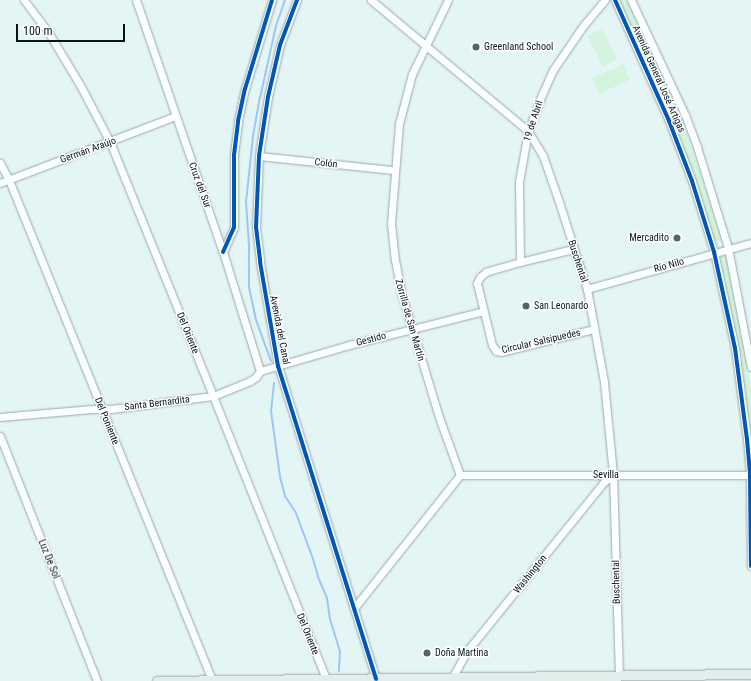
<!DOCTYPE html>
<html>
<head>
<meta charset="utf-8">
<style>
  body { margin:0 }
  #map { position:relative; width:751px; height:681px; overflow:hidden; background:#e4f5f6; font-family:"Roboto Condensed",sans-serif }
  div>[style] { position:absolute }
  .green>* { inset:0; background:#d4f4dd; transform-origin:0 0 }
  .stream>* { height:2px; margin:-1px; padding:0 1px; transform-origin:1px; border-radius:1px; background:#9fc5f7 }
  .roads { filter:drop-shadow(0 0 1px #9ba8a9) drop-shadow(0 0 1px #9ba8a9) }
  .minor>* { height:7px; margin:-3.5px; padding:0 3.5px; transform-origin:3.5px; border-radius:3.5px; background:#fbfefe }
  .major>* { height:9px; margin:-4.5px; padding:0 4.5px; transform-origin:4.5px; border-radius:4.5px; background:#e1eeec }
  .cycleway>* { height:4px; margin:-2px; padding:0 2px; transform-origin:2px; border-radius:2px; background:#0057b8 }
  .dots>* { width:11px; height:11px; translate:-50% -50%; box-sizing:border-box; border:2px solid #fff; border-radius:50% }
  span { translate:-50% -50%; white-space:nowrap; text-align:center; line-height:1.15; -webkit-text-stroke:3px #fff; paint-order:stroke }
  .poi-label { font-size:10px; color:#091516 }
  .left { translate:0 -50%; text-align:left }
  .right { translate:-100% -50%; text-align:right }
  .street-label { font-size:10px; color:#091516 }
  .scale { position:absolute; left:16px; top:24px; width:109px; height:18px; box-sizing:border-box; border:2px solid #091516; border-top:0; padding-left:5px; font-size:12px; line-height:14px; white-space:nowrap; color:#091516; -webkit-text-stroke:3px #fff; paint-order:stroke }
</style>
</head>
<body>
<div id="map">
  <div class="green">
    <i style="clip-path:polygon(619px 0,628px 0,681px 117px,722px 239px,721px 241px,714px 241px,674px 119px)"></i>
    <i style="left:602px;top:29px;width:34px;height:16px;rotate:64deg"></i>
    <i style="left:623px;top:64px;width:17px;height:34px;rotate:65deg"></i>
    <i style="clip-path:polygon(723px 256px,727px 258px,751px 387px,751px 458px,739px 350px,720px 260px)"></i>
  </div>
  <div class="stream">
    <i style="left:271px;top:361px;width:44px;rotate:-110.1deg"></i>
    <i style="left:256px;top:320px;width:34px;rotate:-102deg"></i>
    <i style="left:249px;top:287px;width:41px;rotate:-90deg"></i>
    <i style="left:249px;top:246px;width:44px;rotate:-93.9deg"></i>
    <i style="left:246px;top:202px;width:66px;rotate:-83.9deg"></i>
    <i style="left:253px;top:136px;width:39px;rotate:-80deg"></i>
    <i style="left:260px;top:98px;width:74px;rotate:-77.5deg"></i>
    <i style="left:276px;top:26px;width:28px;rotate:-71deg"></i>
    <i style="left:274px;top:383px;width:28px;rotate:96deg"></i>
    <i style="left:271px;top:411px;width:67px;rotate:82.2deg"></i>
    <i style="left:280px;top:477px;width:20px;rotate:75deg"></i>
    <i style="left:285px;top:496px;width:20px;rotate:57deg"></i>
    <i style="left:296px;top:513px;width:49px;rotate:69.7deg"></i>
    <i style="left:313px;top:559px;width:19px;rotate:74deg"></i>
    <i style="left:318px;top:577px;width:23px;rotate:67deg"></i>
    <i style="left:327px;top:598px;width:21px;rotate:82deg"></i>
    <i style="left:330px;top:619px;width:34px;rotate:73deg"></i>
    <i style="left:340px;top:651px;width:20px;rotate:93deg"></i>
  </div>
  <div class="roads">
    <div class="minor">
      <i style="left:24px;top:0;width:38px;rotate:53deg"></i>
      <i style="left:47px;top:30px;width:64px;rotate:59deg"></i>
      <i style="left:80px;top:85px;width:64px;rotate:62.2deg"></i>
      <i style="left:110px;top:142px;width:274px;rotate:67.9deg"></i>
      <i style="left:213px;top:396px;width:305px;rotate:68.2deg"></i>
      <i style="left:136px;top:0;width:267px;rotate:71deg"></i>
      <i style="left:223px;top:252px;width:125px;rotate:72.7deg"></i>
      <i style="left:297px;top:0;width:48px;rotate:110.7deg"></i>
      <i style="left:280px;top:45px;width:53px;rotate:103deg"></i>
      <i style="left:268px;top:97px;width:60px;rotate:98.7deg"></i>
      <i style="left:259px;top:156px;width:71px;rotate:92.4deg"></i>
      <i style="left:256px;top:227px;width:35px;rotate:83deg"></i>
      <i style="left:260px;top:262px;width:106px;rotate:80.2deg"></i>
      <i style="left:278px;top:366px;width:328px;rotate:72.6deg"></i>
      <i style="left:371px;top:0;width:204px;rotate:39.8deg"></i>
      <i style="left:528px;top:131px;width:29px;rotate:59deg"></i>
      <i style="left:543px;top:156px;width:49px;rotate:70.8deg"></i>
      <i style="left:559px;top:202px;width:91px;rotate:72.2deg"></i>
      <i style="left:587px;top:289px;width:95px;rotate:79.6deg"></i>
      <i style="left:604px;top:382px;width:92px;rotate:84.4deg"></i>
      <i style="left:613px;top:474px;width:201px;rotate:88.3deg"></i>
      <i style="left:448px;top:0;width:82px;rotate:115.9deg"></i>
      <i style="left:412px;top:74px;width:52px;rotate:104.6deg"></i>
      <i style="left:399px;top:124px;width:99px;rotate:94.6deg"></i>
      <i style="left:391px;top:223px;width:37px;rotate:84deg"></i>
      <i style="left:395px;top:260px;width:33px;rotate:79deg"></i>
      <i style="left:401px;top:292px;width:134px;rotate:73.1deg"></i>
      <i style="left:440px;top:420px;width:59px;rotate:70deg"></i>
      <i style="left:615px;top:0;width:133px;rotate:65.9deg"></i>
      <i style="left:669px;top:121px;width:64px;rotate:69deg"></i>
      <i style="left:692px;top:181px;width:74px;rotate:72.8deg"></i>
      <i style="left:714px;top:252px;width:98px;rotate:77.7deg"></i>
      <i style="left:735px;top:348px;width:92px;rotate:82.5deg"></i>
      <i style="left:747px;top:439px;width:36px;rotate:85deg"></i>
      <i style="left:750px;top:475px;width:91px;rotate:89.4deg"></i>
      <i style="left:631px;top:0;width:127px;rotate:64.8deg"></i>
      <i style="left:685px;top:115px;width:34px;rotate:69deg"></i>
      <i style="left:697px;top:147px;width:106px;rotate:72.9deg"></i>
      <i style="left:728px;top:248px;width:121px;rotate:79.1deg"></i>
      <i style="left:259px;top:156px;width:135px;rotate:6deg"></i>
      <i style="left:0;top:163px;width:19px;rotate:62deg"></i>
      <i style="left:9px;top:180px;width:540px;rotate:67.9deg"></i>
      <i style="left:0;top:183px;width:187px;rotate:-20.9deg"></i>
      <i style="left:573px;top:249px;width:55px;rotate:166.2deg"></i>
      <i style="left:520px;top:262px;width:35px;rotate:164deg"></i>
      <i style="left:486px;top:272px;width:8px;rotate:140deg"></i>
      <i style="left:480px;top:277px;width:7px;rotate:117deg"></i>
      <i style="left:477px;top:283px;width:64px;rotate:76.4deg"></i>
      <i style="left:492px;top:345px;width:7px;rotate:56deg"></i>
      <i style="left:496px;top:351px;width:5px;rotate:11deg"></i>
      <i style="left:501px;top:352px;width:96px;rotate:-13.9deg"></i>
      <i style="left:223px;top:252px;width:27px;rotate:-66deg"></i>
      <i style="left:234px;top:227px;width:72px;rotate:-90deg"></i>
      <i style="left:234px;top:155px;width:34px;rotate:-83deg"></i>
      <i style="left:238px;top:121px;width:33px;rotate:-78deg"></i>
      <i style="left:245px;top:89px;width:93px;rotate:-73.1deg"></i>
      <i style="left:520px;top:262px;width:80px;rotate:-90.7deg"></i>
      <i style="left:519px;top:182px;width:52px;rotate:-80deg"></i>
      <i style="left:528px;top:131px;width:34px;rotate:-69deg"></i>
      <i style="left:540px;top:99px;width:32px;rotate:-66deg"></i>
      <i style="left:553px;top:70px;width:53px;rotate:-55.7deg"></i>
      <i style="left:583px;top:26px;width:34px;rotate:-50deg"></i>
      <i style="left:587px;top:289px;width:170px;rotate:-15.7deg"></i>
      <i style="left:260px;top:371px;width:93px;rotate:-16.3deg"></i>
      <i style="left:349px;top:345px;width:138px;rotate:-14.2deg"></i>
      <i style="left:0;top:417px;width:92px;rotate:-5deg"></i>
      <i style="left:92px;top:409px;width:19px"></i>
      <i style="left:111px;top:409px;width:103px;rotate:-7.3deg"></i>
      <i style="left:213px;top:396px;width:40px;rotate:-22deg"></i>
      <i style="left:250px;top:381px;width:7px;rotate:-34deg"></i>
      <i style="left:256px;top:377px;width:7px;rotate:-56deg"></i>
      <i style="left:0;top:436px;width:264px;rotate:68.4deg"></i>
      <i style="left:460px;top:475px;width:291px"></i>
      <i style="left:355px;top:607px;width:169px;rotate:-51.5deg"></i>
      <i style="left:452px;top:678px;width:31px;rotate:-61deg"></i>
      <i style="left:467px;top:651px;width:218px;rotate:-51deg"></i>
      <i style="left:604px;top:482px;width:11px;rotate:-38deg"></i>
    </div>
    <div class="major">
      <i style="left:157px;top:681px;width:594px;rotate:-0.68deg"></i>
    </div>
  </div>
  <div class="cycleway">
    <i style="left:297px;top:0;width:48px;rotate:110.7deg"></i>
    <i style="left:280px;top:45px;width:53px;rotate:103deg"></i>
    <i style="left:268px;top:97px;width:60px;rotate:98.7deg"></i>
    <i style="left:259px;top:156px;width:71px;rotate:92.4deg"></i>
    <i style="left:256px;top:227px;width:35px;rotate:83deg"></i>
    <i style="left:260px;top:262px;width:106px;rotate:80.2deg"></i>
    <i style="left:278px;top:366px;width:328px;rotate:72.6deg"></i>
    <i style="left:615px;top:0;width:133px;rotate:65.9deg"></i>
    <i style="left:669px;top:121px;width:64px;rotate:69deg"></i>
    <i style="left:692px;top:181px;width:74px;rotate:72.8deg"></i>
    <i style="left:714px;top:252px;width:98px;rotate:77.7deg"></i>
    <i style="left:735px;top:348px;width:92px;rotate:82.5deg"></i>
    <i style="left:747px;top:439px;width:36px;rotate:85deg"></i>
    <i style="left:750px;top:475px;width:91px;rotate:89.4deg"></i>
    <i style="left:223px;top:252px;width:27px;rotate:-66deg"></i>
    <i style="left:234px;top:227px;width:72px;rotate:-90deg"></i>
    <i style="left:234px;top:155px;width:34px;rotate:-83deg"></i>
    <i style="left:238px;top:121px;width:33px;rotate:-78deg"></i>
    <i style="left:245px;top:89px;width:93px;rotate:-73.1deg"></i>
  </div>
  <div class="dots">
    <i style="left:476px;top:47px;background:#566364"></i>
    <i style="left:677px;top:238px;background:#566364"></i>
    <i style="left:526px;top:306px;background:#566364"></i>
    <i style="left:427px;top:653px;background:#566364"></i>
  </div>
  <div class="poi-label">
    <span class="left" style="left:484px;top:47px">Greenland School</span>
    <span class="right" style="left:669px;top:238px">Mercadito</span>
    <span class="left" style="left:534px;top:306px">San Leonardo</span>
    <span class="left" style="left:435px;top:653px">Doña Martina</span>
  </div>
  <div class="street-label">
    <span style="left:659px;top:79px;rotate:66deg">Avenida General José Artigas</span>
    <span style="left:533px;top:121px;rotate:-72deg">19 de Abril</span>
    <span style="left:88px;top:150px;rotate:-20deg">Germán Araújo</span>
    <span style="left:326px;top:163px;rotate:6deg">Colón</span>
    <span style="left:200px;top:185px;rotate:70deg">Cruz del Sur</span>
    <span style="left:578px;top:261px;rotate:72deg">Buschental</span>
    <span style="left:669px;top:265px;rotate:-16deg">Río Nilo</span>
    <span style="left:410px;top:320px;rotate:74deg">Zorrilla de San Martín</span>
    <span style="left:280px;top:330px;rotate:79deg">Avenida del Canal</span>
    <span style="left:188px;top:333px;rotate:68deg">Del Oriente</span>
    <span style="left:371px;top:339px;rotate:-15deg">Gestido</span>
    <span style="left:541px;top:341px;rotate:-13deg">Circular Salsipuedes</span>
    <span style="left:157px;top:403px;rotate:-7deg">Santa Bernardita</span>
    <span style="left:107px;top:421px;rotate:68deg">Del Poniente</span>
    <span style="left:606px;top:475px">Sevilla</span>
    <span style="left:49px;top:559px;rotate:68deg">Luz De Sol</span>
    <span style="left:530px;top:574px;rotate:-51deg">Washington</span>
    <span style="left:616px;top:582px;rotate:-91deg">Buschental</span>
    <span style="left:308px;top:634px;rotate:68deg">Del Oriente</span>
  </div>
  <div class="scale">100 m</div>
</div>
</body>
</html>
